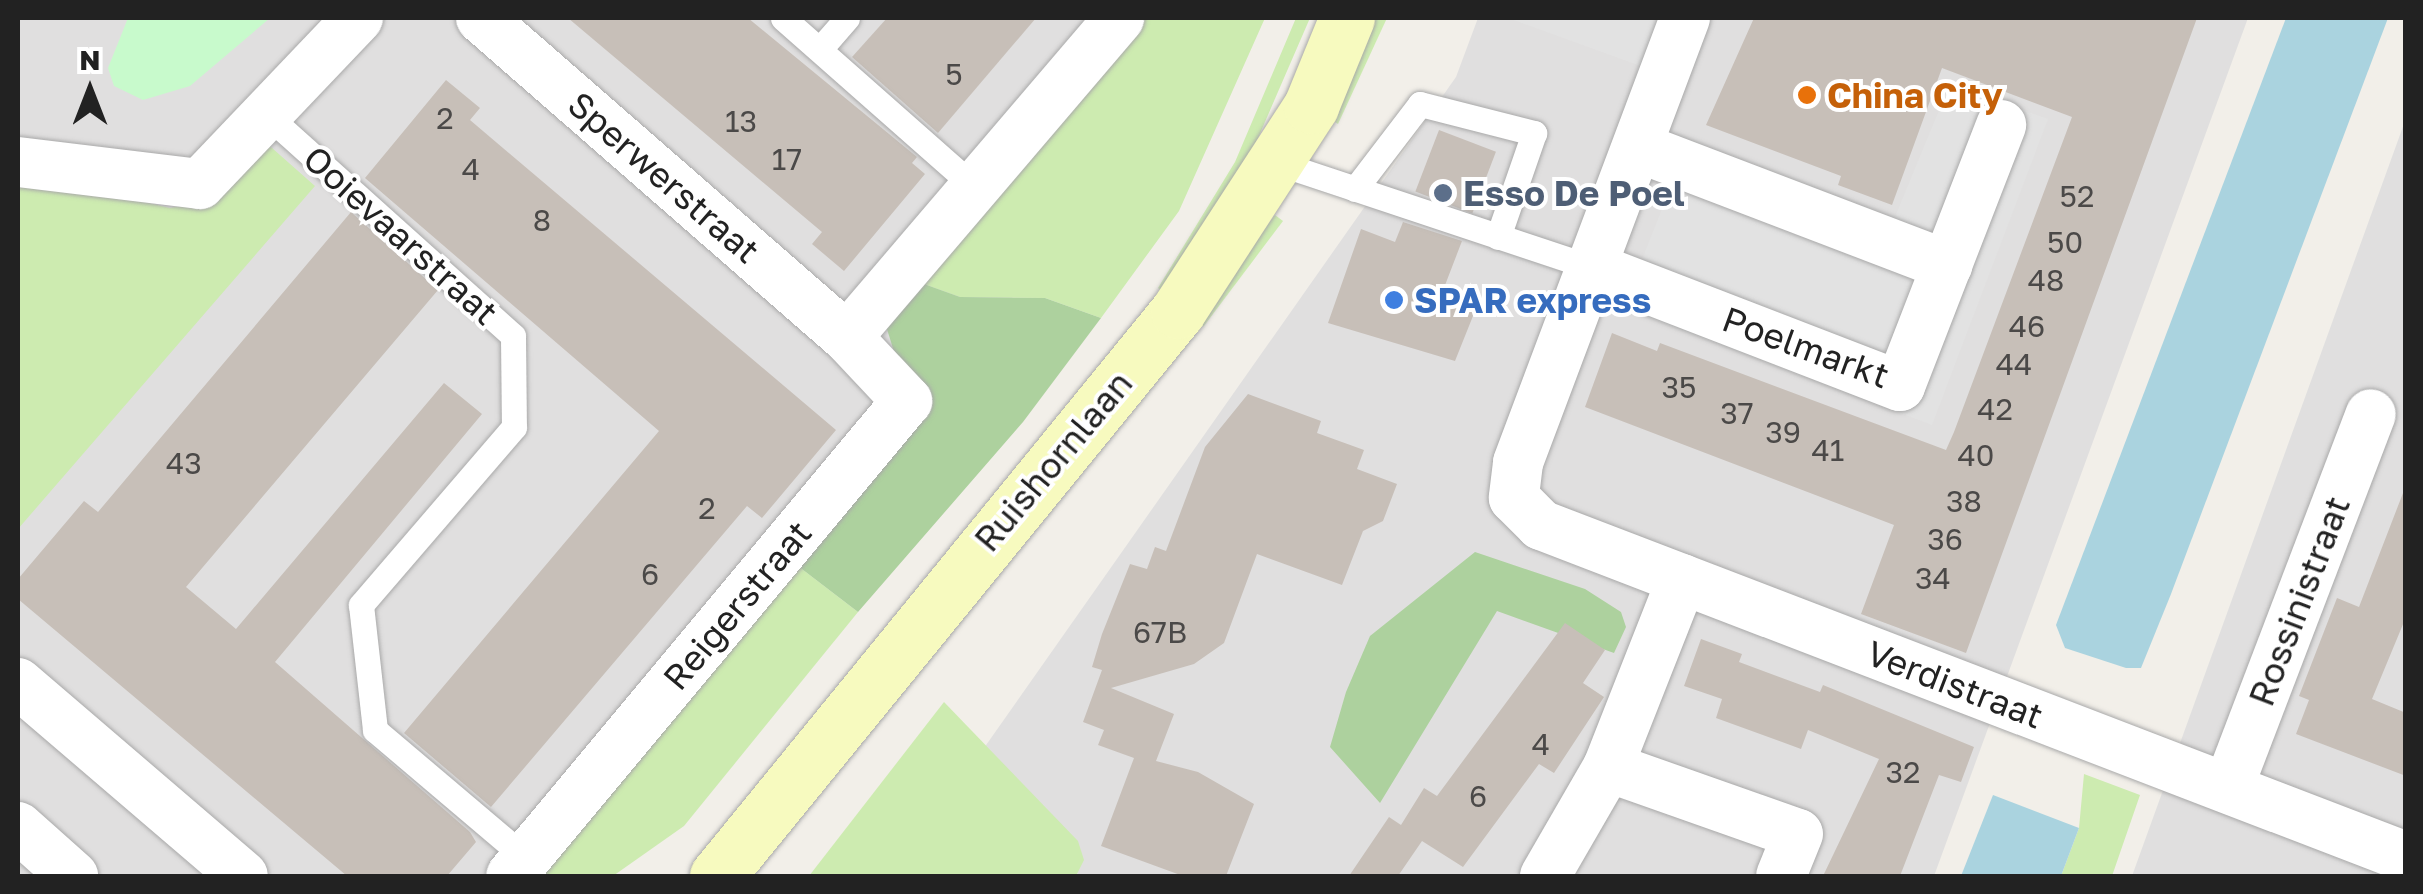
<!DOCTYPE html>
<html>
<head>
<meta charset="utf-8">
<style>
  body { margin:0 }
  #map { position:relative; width:2423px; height:894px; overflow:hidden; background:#f2efe9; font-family:"Golos Text",sans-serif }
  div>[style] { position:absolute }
  .residential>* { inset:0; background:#e0dfdf }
  .grass>* { inset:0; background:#cdebb0; transform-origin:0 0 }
  .forest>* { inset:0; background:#add19e }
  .park>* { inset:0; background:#c8facc }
  .parking>* { inset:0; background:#e2e2e2 }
  .water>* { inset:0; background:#aad3df }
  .building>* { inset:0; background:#c7bfb8; transform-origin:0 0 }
  .roads { filter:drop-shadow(0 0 2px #a9a9a9) drop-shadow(0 0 2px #a9a9a9) }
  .service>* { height:25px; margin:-12.5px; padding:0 12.5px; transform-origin:12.5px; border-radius:12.5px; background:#fff }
  .minor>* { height:50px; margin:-25px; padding:0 25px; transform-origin:25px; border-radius:25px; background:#fff }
  .secondary>* { height:55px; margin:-27.5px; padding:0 27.5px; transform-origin:27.5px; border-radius:27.5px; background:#f7fabf }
  .dots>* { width:28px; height:28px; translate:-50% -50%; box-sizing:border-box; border:5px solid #fff; border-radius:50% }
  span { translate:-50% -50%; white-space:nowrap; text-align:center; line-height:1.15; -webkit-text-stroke:8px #fff; paint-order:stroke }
  .number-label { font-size:30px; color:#4b4948 }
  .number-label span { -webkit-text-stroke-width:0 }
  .food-label { font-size:35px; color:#c56008; font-weight:700 }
  .left { translate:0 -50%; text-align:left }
  .street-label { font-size:35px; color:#222 }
  .service-label { font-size:35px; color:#4e5e75; font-weight:700 }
  .shop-label { font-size:35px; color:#366cbe; font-weight:700 }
  .frame { position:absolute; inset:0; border:20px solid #222; pointer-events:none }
  .north { position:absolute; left:40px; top:40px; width:100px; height:100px; -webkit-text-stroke:8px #fff; paint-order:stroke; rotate:0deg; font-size:28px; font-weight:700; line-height:40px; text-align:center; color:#222 }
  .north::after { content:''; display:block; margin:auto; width:35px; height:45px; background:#222; clip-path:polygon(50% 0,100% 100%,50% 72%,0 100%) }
</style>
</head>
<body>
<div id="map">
  <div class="residential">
    <i style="clip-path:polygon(18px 18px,1240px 18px,908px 425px,566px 876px,18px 876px)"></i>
    <i style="clip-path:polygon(1478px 18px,2248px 18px,1934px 876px,1082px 876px,946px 802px,1456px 77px)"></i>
    <i style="clip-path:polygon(2405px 121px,2405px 876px,2132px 876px)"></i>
  </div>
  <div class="grass">
    <i style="clip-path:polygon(1131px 18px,1265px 18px,1179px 211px,1101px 318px,1045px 298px,960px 297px,910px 279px)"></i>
    <i style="clip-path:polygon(1296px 18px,1310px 18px,1245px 168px,1166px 295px,1158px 288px,1235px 162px)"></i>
    <i style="clip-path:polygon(1376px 18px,1387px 18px,1338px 124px,1332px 120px)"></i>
    <i style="clip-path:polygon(263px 140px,315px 186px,18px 529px,18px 171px,170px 208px,204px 201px)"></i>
    <i style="left:1275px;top:215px;width:10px;height:132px;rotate:37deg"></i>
    <i style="clip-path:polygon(794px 563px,858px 612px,684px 826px,613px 876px,532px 876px)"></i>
    <i style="clip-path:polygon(944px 702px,1078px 841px,1084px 860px,1076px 876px,809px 876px)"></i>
    <i style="clip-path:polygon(2084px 774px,2140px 795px,2112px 876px,2061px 876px,2079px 828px)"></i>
  </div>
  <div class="forest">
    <i style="clip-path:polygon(910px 279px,960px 297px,1045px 298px,1101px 318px,1023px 422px,858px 612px,794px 563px,896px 358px,886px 326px)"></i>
    <i style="clip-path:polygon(1475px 552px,1585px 589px,1621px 612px,1626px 627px,1614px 653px,1497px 611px,1380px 803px,1330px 747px,1346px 692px,1370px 636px)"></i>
  </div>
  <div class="park">
    <i style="clip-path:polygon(128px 18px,270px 18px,190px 86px,143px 100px,114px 86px,108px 68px)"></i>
  </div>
  <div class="parking">
    <i style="clip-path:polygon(1508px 18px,1662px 18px,1643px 67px)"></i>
    <i style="clip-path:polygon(1950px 84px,2048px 119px,1932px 425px,1623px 308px,1680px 163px,1885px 241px)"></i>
  </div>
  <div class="water">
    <i style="clip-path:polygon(2286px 18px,2388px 18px,2171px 594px,2141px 668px,2126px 668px,2065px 648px,2056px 625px)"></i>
    <i style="clip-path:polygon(1993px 795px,2079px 828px,2061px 876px,1961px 876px)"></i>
  </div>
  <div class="building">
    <i style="clip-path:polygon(568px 18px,748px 18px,917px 157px,912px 163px,925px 174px,844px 271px,812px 244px,822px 232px)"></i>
    <i style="clip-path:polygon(887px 18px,1036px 18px,938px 133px,852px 57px)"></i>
    <i style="clip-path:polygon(1754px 18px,2197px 18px,1966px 653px,1861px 614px,1894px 525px,1585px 407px,1612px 333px,1657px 351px,1660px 343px,1946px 450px,1954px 432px,2072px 117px,1942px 68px,1892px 205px,1838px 185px,1841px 176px,1706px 125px)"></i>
    <i style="clip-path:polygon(446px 80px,480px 108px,470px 120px,836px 430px,762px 518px,747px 506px,491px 807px,404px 733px,659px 431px,365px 178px)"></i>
    <i style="left:1439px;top:130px;width:61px;height:66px;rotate:21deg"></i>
    <i style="clip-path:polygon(351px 212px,438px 290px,186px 587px,236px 629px,444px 383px,482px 414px,275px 662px,470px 832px,476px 842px,447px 876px,347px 876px,18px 599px,18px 579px,84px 501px,98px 512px)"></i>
    <i style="clip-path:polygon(1403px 222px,1462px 241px,1442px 293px,1477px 306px,1455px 361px,1328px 323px,1361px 229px,1395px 242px)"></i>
    <i style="clip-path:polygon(1248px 394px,1321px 421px,1317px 433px,1364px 450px,1357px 469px,1397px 484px,1383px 521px,1363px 531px,1342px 585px,1257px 554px,1224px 643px,1194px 664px,1111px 688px,1174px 714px,1156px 761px,1198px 772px,1254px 804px,1226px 876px,1183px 876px,1101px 846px,1134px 758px,1098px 745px,1104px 730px,1083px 722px,1102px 670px,1092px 667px,1102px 634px,1130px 564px,1147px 569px,1155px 547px,1166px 551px,1205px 447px)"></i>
    <i style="clip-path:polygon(2403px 493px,2406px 617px,2372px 699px,2406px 713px,2406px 776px,2296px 734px,2309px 700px,2299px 696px,2337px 598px,2359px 607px)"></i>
    <i style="clip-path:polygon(1565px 623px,1605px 650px,1583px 683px,1604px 697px,1554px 773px,1539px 764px,1463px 867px,1422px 841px,1398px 876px,1349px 876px,1389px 817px,1401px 825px,1424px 788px,1437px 796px)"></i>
    <i style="clip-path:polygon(1701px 639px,1742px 654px,1739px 662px,1820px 692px,1823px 685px,1974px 747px,1961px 782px,1939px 775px,1900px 876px,1823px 876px,1879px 759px,1808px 730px,1801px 749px,1716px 718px,1722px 699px,1684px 686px)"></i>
  </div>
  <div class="roads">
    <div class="service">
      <i style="left:783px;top:18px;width:256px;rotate:41.4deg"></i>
      <i style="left:820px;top:49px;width:41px;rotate:-48.9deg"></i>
      <i style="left:268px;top:116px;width:329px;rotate:41.9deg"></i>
      <i style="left:513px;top:336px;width:91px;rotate:89.4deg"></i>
      <i style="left:514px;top:427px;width:235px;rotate:130.7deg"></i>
      <i style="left:361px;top:605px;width:126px;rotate:83.6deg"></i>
      <i style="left:375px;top:730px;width:198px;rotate:40.3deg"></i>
      <i style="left:1278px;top:163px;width:333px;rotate:18.4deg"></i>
      <i style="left:1355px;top:189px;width:107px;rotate:-52.6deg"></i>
      <i style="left:1420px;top:104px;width:118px;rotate:14.3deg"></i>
      <i style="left:1534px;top:133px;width:110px;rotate:109.1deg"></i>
    </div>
    <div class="minor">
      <i style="left:481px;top:18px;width:486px;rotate:41.1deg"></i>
      <i style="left:847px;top:337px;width:88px;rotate:46.8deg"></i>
      <i style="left:907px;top:401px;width:618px;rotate:129.82deg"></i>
      <i style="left:1685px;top:18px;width:475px;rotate:110.6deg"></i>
      <i style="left:1518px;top:463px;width:35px;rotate:97deg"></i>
      <i style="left:1514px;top:498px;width:38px;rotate:45deg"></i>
      <i style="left:1541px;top:525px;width:927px;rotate:21deg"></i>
      <i style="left:1640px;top:148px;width:329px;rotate:20.9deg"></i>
      <i style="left:18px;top:162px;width:183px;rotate:6.9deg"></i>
      <i style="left:200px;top:184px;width:229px;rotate:-46.4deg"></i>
      <i style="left:1594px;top:268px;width:328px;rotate:21.1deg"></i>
      <i style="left:1900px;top:386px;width:280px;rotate:-68.8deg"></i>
      <i style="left:847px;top:337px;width:419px;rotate:-49.5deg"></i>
      <i style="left:18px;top:683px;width:296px;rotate:40.6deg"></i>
      <i style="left:1608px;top:767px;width:201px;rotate:19.4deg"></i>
      <i style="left:1798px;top:834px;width:45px;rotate:112deg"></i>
      <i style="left:2228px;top:788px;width:400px;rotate:-69.1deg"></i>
      <i style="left:18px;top:827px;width:74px;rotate:41.7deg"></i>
      <i style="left:1545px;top:876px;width:126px;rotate:-60deg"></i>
      <i style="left:1608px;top:767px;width:202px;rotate:-68.5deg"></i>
    </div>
    <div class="secondary">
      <i style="left:717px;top:876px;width:729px;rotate:-50.79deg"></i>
      <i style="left:1178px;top:311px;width:244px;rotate:-57deg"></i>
      <i style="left:1311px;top:106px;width:95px;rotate:-67.8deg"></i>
    </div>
  </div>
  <div class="dots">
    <i style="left:1807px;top:95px;background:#e8710a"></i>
    <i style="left:1443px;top:193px;background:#5c6f8a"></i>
    <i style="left:1394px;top:300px;background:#3f7fe0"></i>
  </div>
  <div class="number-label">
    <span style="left:954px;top:74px">5</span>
    <span style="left:445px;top:118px">2</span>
    <span style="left:741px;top:121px">13</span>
    <span style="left:787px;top:159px">17</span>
    <span style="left:471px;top:169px">4</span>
    <span style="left:2077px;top:196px">52</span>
    <span style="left:542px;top:220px">8</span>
    <span style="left:2065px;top:242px">50</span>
    <span style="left:2046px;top:280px">48</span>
    <span style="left:2027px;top:326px">46</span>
    <span style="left:2014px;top:364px">44</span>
    <span style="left:1679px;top:387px">35</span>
    <span style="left:1995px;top:409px">42</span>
    <span style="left:1737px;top:413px">37</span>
    <span style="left:1783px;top:432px">39</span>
    <span style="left:1828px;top:450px">41</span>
    <span style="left:1976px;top:455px">40</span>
    <span style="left:184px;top:463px">43</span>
    <span style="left:1964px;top:501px">38</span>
    <span style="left:707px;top:508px">2</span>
    <span style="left:1945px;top:539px">36</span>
    <span style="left:650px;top:574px">6</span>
    <span style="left:1933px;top:578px">34</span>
    <span style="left:1160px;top:632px">67B</span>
    <span style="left:1541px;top:744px">4</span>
    <span style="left:1903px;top:772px">32</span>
    <span style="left:1478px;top:796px">6</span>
  </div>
  <div class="food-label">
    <span class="left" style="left:1827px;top:95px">China City</span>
  </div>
  <div class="street-label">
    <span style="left:664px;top:177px;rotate:41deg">Sperwerstraat</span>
    <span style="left:401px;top:235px;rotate:42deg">Ooievaarstraat</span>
    <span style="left:1806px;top:347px;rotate:20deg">Poelmarkt</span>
    <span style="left:1053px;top:461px;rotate:-50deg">Ruishornlaan</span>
    <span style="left:2299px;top:601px;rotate:-69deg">Rossinistraat</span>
    <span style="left:737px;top:605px;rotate:-50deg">Reigerstraat</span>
    <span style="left:1955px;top:684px;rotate:21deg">Verdistraat</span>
  </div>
  <div class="service-label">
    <span class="left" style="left:1463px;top:193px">Esso De Poel</span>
  </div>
  <div class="shop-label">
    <span class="left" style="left:1414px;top:300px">SPAR express</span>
  </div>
  <div class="frame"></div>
  <div class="north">N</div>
</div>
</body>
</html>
